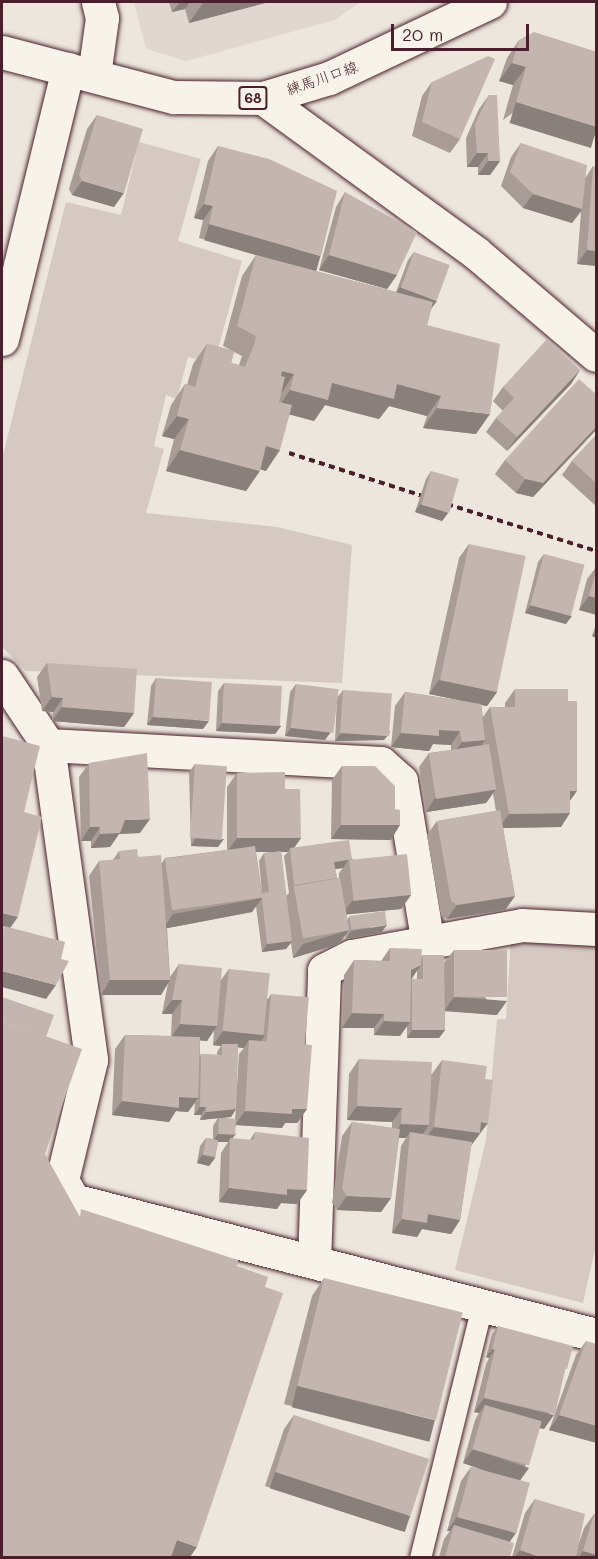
<!DOCTYPE html>
<html>
<head>
<meta charset="utf-8">
<style>
  body { margin:0 }
  #map { position:relative; width:598px; height:1559px; overflow:hidden; background:#ece6dd; font-family:Mali,"Klee One",sans-serif }
  div>[style] { position:absolute }
  .built>* { inset:0; background:#e0d7d0 }
  .green>* { inset:0; background:#d5c9c2 }
  .path>* { height:4px; margin-top:-2px; transform-origin:0; background:repeating-linear-gradient(90deg,#4a1f2b 0 6px,transparent 0 10.5px) }
  .roads { filter:drop-shadow(0 0 2px #4a1f2b) drop-shadow(0 0 2px #4a1f2b) }
  .service>* { height:21px; margin:-10.5px; padding:0 10.5px; transform-origin:10.5px; border-radius:10.5px; background:#f7f3e8 }
  .minor>* { height:33px; margin:-16.5px; padding:0 16.5px; transform-origin:16.5px; border-radius:16.5px; background:#f7f3e8 }
  .tertiary>* { height:33px; margin:-16.5px; padding:0 16.5px; transform-origin:16.5px; border-radius:16.5px; background:#f7f3e8 }
  .primary>* { height:33px; margin:-16.5px; padding:0 16.5px; transform-origin:16.5px; border-radius:16.5px; background:#f7f3e8 }
  .wall>* { inset:0; background:#a99c97 }
  .shaded-wall>* { inset:0; background:#897f7b; transform-origin:0 0 }
  .building>* { inset:0; background:#c4b5b0; transform-origin:0 0 }
  span { translate:-50% -50%; white-space:nowrap; text-align:center; line-height:1.15; -webkit-text-stroke:4.5px #f7f3e8; paint-order:stroke }
  .shield-label span { padding:2px 4px; background:#f7f3e8; border:2px solid; border-radius:4px; -webkit-text-stroke-width:0 }
  .shield-label { font-size:14px; color:#4a1f2b; font-weight:700 }
  .street-label { font-size:15px; color:#4a1f2b }
  .frame { position:absolute; inset:0; border:3px solid #4a1f2b; pointer-events:none }
  .scale { position:absolute; left:391px; top:24px; width:138px; height:27px; box-sizing:border-box; border:3px solid #4a1f2b; border-top:0; padding-left:8px; font-size:18px; line-height:21px; white-space:nowrap; color:#4a1f2b; -webkit-text-stroke:4px #f7f3e8; paint-order:stroke }
</style>
</head>
<body>
<div id="map">
  <div class="built">
    <i style="clip-path:polygon(134px 2px,360px 2px,335px 20px,186px 61px,146px 49px)"></i>
  </div>
  <div class="green">
    <i style="clip-path:polygon(139px 142px,201px 159px,178px 241px,242px 261px,214px 364px,188px 357px,177px 399px,166px 395px,154px 446px,164px 449px,146px 513px,277px 527px,352px 545px,342px 683px,26px 671px,2px 647px,2px 459px,66px 202px,121px 215px)"></i>
    <i style="clip-path:polygon(511px 937px,596px 941px,596px 1245px,583px 1303px,455px 1270px,486px 1140px,497px 1019px,506px 1019px)"></i>
  </div>
  <div class="path">
    <i style="left:289px;top:453px;width:141px;rotate:17.8deg"></i>
    <i style="left:447px;top:504px;width:156px;rotate:17.5deg"></i>
  </div>
  <div class="roads">
    <div class="service">
      <i style="left:420px;top:1558px;width:260px;rotate:-76.2deg"></i>
    </div>
    <div class="minor">
      <i style="left:94px;top:75px;width:58px;rotate:-82deg"></i>
      <i style="left:102px;top:18px;width:16px;rotate:-104deg"></i>
      <i style="left:2px;top:676px;width:83px;rotate:56.3deg"></i>
      <i style="left:48px;top:745px;width:318px;rotate:82.2deg"></i>
      <i style="left:91px;top:1060px;width:123px;rotate:103.6deg"></i>
      <i style="left:62px;top:1180px;width:23px;rotate:61deg"></i>
      <i style="left:73px;top:1200px;width:540px;rotate:14.47deg"></i>
      <i style="left:48px;top:745px;width:333px;rotate:3.1deg"></i>
      <i style="left:381px;top:763px;width:27px;rotate:42deg"></i>
      <i style="left:401px;top:781px;width:165px;rotate:80.6deg"></i>
      <i style="left:314px;top:1262px;width:292px;rotate:-88deg"></i>
      <i style="left:324px;top:970px;width:31px;rotate:-27deg"></i>
      <i style="left:352px;top:956px;width:173px;rotate:-10.3deg"></i>
      <i style="left:522px;top:925px;width:74px;rotate:3.1deg"></i>
    </div>
    <div class="tertiary">
      <i style="left:263px;top:98px;width:263px;rotate:36deg"></i>
      <i style="left:476px;top:253px;width:157px;rotate:40.4deg"></i>
      <i style="left:2px;top:339px;width:278px;rotate:-76.3deg"></i>
    </div>
    <div class="primary">
      <i style="left:2px;top:52px;width:178px;rotate:14.7deg"></i>
      <i style="left:174px;top:97px;width:89px;rotate:0.6deg"></i>
      <i style="left:263px;top:98px;width:69px;rotate:-16.9deg"></i>
      <i style="left:329px;top:78px;width:178px;rotate:-25.3deg"></i>
    </div>
  </div>
  <div class="wall">
    <i style="clip-path:polygon(169px 2px,269px 2px,189px 23px,185px 9px,172px 12px)"></i>
    <i style="clip-path:polygon(519px 40px,597px 52px,503px 120px,513px 85px,499px 81px,507px 58px)"></i>
    <i style="clip-path:polygon(432px 82px,460px 139px,450px 153px,412px 136px,422px 96px)"></i>
    <i style="clip-path:polygon(489px 95px,500px 161px,490px 175px,478px 175px,478px 167px,467px 167px,466px 138px,479px 109px)"></i>
    <i style="clip-path:polygon(97px 115px,114px 207px,72px 195px,69px 189px,87px 129px)"></i>
    <i style="clip-path:polygon(521px 143px,586px 177px,593px 166px,597px 266px,577px 264px,581px 212px,572px 223px,523px 208px,501px 186px,511px 157px)"></i>
    <i style="clip-path:polygon(evenodd,218px 146px,311px 270px,396px 292px,408px 260px,414px 252px,431px 309px,427px 325px,476px 434px,423px 428px,427px 416px,389px 406px,379px 419px,325px 405px,314px 421px,290px 414px,266px 471px,260px 469px,246px 491px,166px 471px,174px 439px,162px 436px,171px 405px,185px 384px,187px 385px,193px 364px,207px 344px,231px 350px,223px 346px,242px 276px,256px 255px,298px 267px,199px 238px,203px 220px,194px 218px,208px 161px,218px 146px,234px 352px,242px 356px,239px 365px,231px 363px,234px 352px)"></i>
    <i style="clip-path:polygon(345px 192px,397px 275px,387px 289px,319px 270px,336px 207px)"></i>
    <i style="clip-path:polygon(580px 370px,571px 384px,507px 451px,486px 432px,496px 418px,503px 411px,493px 401px,503px 387px)"></i>
    <i style="clip-path:polygon(597px 395px,597px 429px,533px 497px,516px 493px,495px 474px,505px 460px)"></i>
    <i style="clip-path:polygon(597px 434px,597px 507px,562px 475px,572px 461px)"></i>
    <i style="clip-path:polygon(431px 471px,448px 513px,442px 521px,415px 512px,426px 479px)"></i>
    <i style="clip-path:polygon(469px 544px,497px 692px,487px 706px,481px 705px,483px 717px,490px 707px,505px 707px,505px 703px,515px 689px,570px 801px,561px 827px,503px 828px,515px 896px,505px 910px,447px 919px,441px 916px,427px 835px,437px 821px,496px 811px,493px 793px,486px 803px,426px 812px,419px 767px,429px 753px,451px 750px,451px 745px,433px 744px,429px 751px,391px 747px,395px 706px,405px 692px,469px 702px,429px 694px,459px 558px)"></i>
    <i style="clip-path:polygon(544px 554px,566px 624px,525px 613px,538px 562px)"></i>
    <i style="clip-path:polygon(597px 566px,597px 615px,579px 610px,587px 579px)"></i>
    <i style="clip-path:polygon(597px 621px,597px 638px,592px 636px)"></i>
    <i style="clip-path:polygon(47px 663px,134px 713px,124px 727px,52px 721px,53px 712px,42px 711px,37px 677px)"></i>
    <i style="clip-path:polygon(156px 678px,203px 729px,147px 725px,151px 686px)"></i>
    <i style="clip-path:polygon(224px 683px,281px 726px,275px 734px,216px 731px,218px 691px)"></i>
    <i style="clip-path:polygon(296px 684px,325px 740px,285px 736px,290px 692px)"></i>
    <i style="clip-path:polygon(343px 690px,390px 732px,384px 740px,335px 741px,337px 698px)"></i>
    <i style="clip-path:polygon(89px 763px,140px 833px,119px 834px,110px 847px,91px 848px,91px 841px,81px 841px,79px 777px)"></i>
    <i style="clip-path:polygon(195px 764px,218px 847px,191px 846px,189px 772px)"></i>
    <i style="clip-path:polygon(342px 766px,395px 809px,391px 840px,331px 839px,332px 780px)"></i>
    <i style="clip-path:polygon(evenodd,237px 773px,285px 789px,301px 838px,294px 848px,352px 859px,411px 895px,401px 909px,346px 914px,347px 920px,349px 917px,381px 933px,346px 939px,345px 935px,339px 944px,293px 958px,291px 943px,286px 949px,262px 952px,256px 906px,252px 912px,167px 928px,170px 977px,179px 964px,221px 980px,229px 969px,268px 999px,271px 994px,307px 1109px,297px 1123px,285px 1123px,282px 1128px,236px 1125px,232px 1139px,250px 1140px,255px 1132px,307px 1190px,297px 1204px,281px 1203px,277px 1209px,219px 1202px,221px 1153px,228px 1142px,218px 1142px,215px 1158px,209px 1166px,197px 1163px,200px 1146px,206px 1138px,213px 1139px,213px 1126px,218px 1118px,200px 1120px,201px 1115px,194px 1115px,195px 1103px,188px 1112px,176px 1111px,169px 1122px,112px 1115px,115px 1049px,125px 1035px,171px 1036px,172px 1014px,162px 1014px,168px 983px,161px 995px,101px 995px,89px 876px,99px 861px,113px 860px,119px 851px,138px 857px,162px 863px,165px 858px,227px 850px,227px 787px,237px 773px,256px 852px,273px 852px,264px 853px,259px 861px,262px 893px,256px 852px,237px 773px,281px 852px,288px 852px,284px 856px,289px 893px,286px 896px,281px 852px,237px 773px,343px 868px,339px 873px,339px 878px,337px 878px,335px 869px,343px 868px,237px 773px,214px 1030px,213px 1045px,221px 1046px,217px 1052px,217px 1055px,201px 1054px,200px 1056px,200px 1040px,207px 1041px,214px 1030px,237px 773px,238px 1047px,244px 1048px,239px 1054px,236px 1103px,238px 1047px,237px 773px,236px 1109px,235px 1119px,220px 1118px,231px 1117px,236px 1109px)"></i>
    <i style="clip-path:polygon(evenodd,390px 948px,421px 957px,423px 955px,444px 963px,454px 950px,497px 1015px,445px 1011px,445px 1030px,439px 1038px,407px 1038px,407px 1026px,400px 1036px,374px 1035px,374px 1028px,342px 1028px,344px 975px,354px 960px,381px 961px,390px 948px,417px 970px,417px 979px,412px 979px,411px 981px,417px 970px)"></i>
    <i style="clip-path:polygon(359px 1059px,432px 1074px,442px 1060px,478px 1137px,477px 1137px,471px 1145px,460px 1220px,451px 1234px,422px 1229px,417px 1237px,392px 1233px,401px 1146px,406px 1138px,399px 1138px,391px 1198px,381px 1212px,337px 1210px,332px 1203px,342px 1136px,352px 1122px,392px 1128px,392px 1122px,347px 1120px,349px 1074px)"></i>
    <i style="clip-path:polygon(324px 1278px,422px 1439px,284px 1404px,312px 1296px)"></i>
    <i style="clip-path:polygon(498px 1326px,564px 1373px,544px 1429px,540px 1428px,520px 1480px,510px 1542px,510px 1557px,439px 1557px,444px 1539px,450px 1531px,447px 1531px,461px 1481px,471px 1467px,482px 1470px,463px 1463px,475px 1420px,479px 1413px,474px 1412px,486px 1364px,489px 1358px,486px 1357px,492px 1334px)"></i>
    <i style="clip-path:polygon(586px 1341px,597px 1443px,549px 1430px,576px 1355px)"></i>
    <i style="clip-path:polygon(294px 1415px,410px 1517px,401px 1531px,265px 1486px,284px 1429px)"></i>
    <i style="clip-path:polygon(535px 1499px,579px 1543px,584px 1528px,594px 1514px,597px 1557px,512px 1557px,525px 1513px)"></i>
  </div>
  <div class="shaded-wall">
    <i style="clip-path:polygon(180px 2px,190px 2px,185px 9px,172px 12px)"></i>
    <i style="clip-path:polygon(208px 2px,269px 2px,189px 23px,203px 3px)"></i>
    <i style="clip-path:polygon(512px 63px,526px 67px,513px 85px,499px 81px)"></i>
    <i style="left:516px;top:102px;width:85px;height:22px;rotate:17deg"></i>
    <i style="clip-path:polygon(477px 153px,488px 153px,478px 167px,467px 167px)"></i>
    <i style="clip-path:polygon(488px 161px,500px 161px,490px 175px,478px 175px)"></i>
    <i style="clip-path:polygon(82px 181px,124px 193px,114px 207px,72px 195px)"></i>
    <i style="clip-path:polygon(533px 194px,582px 209px,572px 223px,523px 208px)"></i>
    <i style="clip-path:polygon(204px 204px,213px 206px,203px 220px,194px 218px)"></i>
    <i style="left:209px;top:224px;width:116px;height:17px;rotate:16deg"></i>
    <i style="clip-path:polygon(587px 250px,597px 251px,597px 266px,577px 264px)"></i>
    <i style="clip-path:polygon(329px 255px,397px 275px,387px 289px,319px 270px)"></i>
    <i style="clip-path:polygon(400px 287px,437px 301px,431px 309px,395px 295px)"></i>
    <i style="clip-path:polygon(580px 370px,571px 384px,507px 451px,517px 437px)"></i>
    <i style="clip-path:polygon(282px 371px,294px 374px,280px 395px,268px 392px)"></i>
    <i style="clip-path:polygon(332px 383px,397px 384px,441px 396px,427px 416px,389px 406px,379px 419px,325px 405px,314px 421px,276px 411px,290px 390px)"></i>
    <i style="clip-path:polygon(437px 408px,490px 414px,476px 434px,423px 428px)"></i>
    <i style="clip-path:polygon(177px 416px,189px 419px,174px 439px,162px 436px)"></i>
    <i style="clip-path:polygon(597px 426px,597px 429px,533px 497px,516px 493px,525px 479px)"></i>
    <i style="clip-path:polygon(266px 446px,280px 450px,266px 471px,252px 467px)"></i>
    <i style="clip-path:polygon(180px 450px,260px 471px,246px 491px,166px 471px)"></i>
    <i style="clip-path:polygon(420px 504px,448px 513px,442px 521px,415px 512px)"></i>
    <i style="clip-path:polygon(589px 596px,597px 598px,597px 615px,579px 610px)"></i>
    <i style="clip-path:polygon(531px 605px,572px 616px,566px 624px,525px 613px)"></i>
    <i style="clip-path:polygon(597px 630px,597px 638px,592px 636px)"></i>
    <i style="clip-path:polygon(439px 680px,497px 692px,487px 706px,429px 694px)"></i>
    <i style="clip-path:polygon(52px 697px,63px 698px,53px 712px,42px 711px)"></i>
    <i style="clip-path:polygon(62px 707px,134px 713px,124px 727px,52px 721px)"></i>
    <i style="clip-path:polygon(153px 717px,209px 721px,203px 729px,147px 725px)"></i>
    <i style="clip-path:polygon(222px 723px,281px 726px,275px 734px,216px 731px)"></i>
    <i style="clip-path:polygon(291px 728px,331px 732px,325px 740px,285px 736px)"></i>
    <i style="clip-path:polygon(439px 730px,460px 731px,451px 745px,433px 744px,429px 751px,391px 747px,401px 733px)"></i>
    <i style="clip-path:polygon(390px 732px,384px 740px,335px 741px,341px 733px)"></i>
    <i style="clip-path:polygon(485px 740px,476px 754px,452px 756px,462px 742px)"></i>
    <i style="clip-path:polygon(496px 789px,486px 803px,426px 812px,435px 798px)"></i>
    <i style="clip-path:polygon(570px 791px,577px 791px,567px 805px)"></i>
    <i style="clip-path:polygon(570px 813px,561px 827px,499px 828px,509px 814px)"></i>
    <i style="clip-path:polygon(150px 819px,140px 833px,119px 834px,110px 847px,91px 848px,100px 834px,125px 820px)"></i>
    <i style="clip-path:polygon(341px 825px,400px 825px,391px 840px,331px 839px)"></i>
    <i style="clip-path:polygon(90px 827px,100px 827px,91px 841px,81px 841px)"></i>
    <i style="clip-path:polygon(196px 838px,224px 839px,218px 847px,191px 846px)"></i>
    <i style="clip-path:polygon(237px 838px,301px 838px,291px 852px,290px 848px,288px 852px,227px 852px)"></i>
    <i style="clip-path:polygon(348px 860px,343px 868px,329px 870px,334px 862px)"></i>
    <i style="clip-path:polygon(411px 895px,401px 909px,342px 915px,352px 901px)"></i>
    <i style="clip-path:polygon(515px 896px,505px 910px,447px 919px,457px 905px)"></i>
    <i style="clip-path:polygon(262px 898px,252px 912px,163px 929px,173px 914px)"></i>
    <i style="clip-path:polygon(3px 913px,18px 917px,5px 935px,4px 926px,2px 929px,2px 915px)"></i>
    <i style="clip-path:polygon(387px 925px,381px 933px,346px 939px,351px 931px)"></i>
    <i style="clip-path:polygon(349px 930px,339px 944px,293px 958px,303px 944px)"></i>
    <i style="clip-path:polygon(292px 941px,286px 949px,262px 952px,267px 944px)"></i>
    <i style="clip-path:polygon(421px 965px,411px 979px,411px 970px)"></i>
    <i style="clip-path:polygon(2px 971px,56px 985px,46px 999px,2px 987px)"></i>
    <i style="clip-path:polygon(110px 980px,170px 980px,161px 995px,101px 995px)"></i>
    <i style="clip-path:polygon(454px 997px,507px 1001px,497px 1015px,444px 1011px)"></i>
    <i style="clip-path:polygon(172px 1000px,182px 1000px,172px 1014px,162px 1014px)"></i>
    <i style="clip-path:polygon(352px 1013px,384px 1014px,374px 1028px,342px 1028px)"></i>
    <i style="clip-path:polygon(384px 1021px,410px 1022px,400px 1036px,374px 1035px)"></i>
    <i style="clip-path:polygon(180px 1024px,217px 1026px,207px 1041px,171px 1038px)"></i>
    <i style="clip-path:polygon(412px 1030px,445px 1030px,439px 1038px,407px 1038px)"></i>
    <i style="clip-path:polygon(223px 1031px,265px 1035px,255px 1049px,249px 1040px,244px 1048px,222px 1046px,222px 1044px,221px 1046px,213px 1045px)"></i>
    <i style="clip-path:polygon(179px 1097px,198px 1098px,188px 1112px,176px 1111px,169px 1122px,112px 1115px,122px 1101px)"></i>
    <i style="clip-path:polygon(357px 1106px,402px 1108px,392px 1122px,347px 1120px)"></i>
    <i style="clip-path:polygon(200px 1107px,206px 1107px,201px 1115px,194px 1115px)"></i>
    <i style="clip-path:polygon(236px 1109px,231px 1117px,200px 1120px,206px 1112px)"></i>
    <i style="clip-path:polygon(292px 1109px,307px 1109px,297px 1123px,285px 1123px,282px 1128px,235px 1125px,245px 1111px)"></i>
    <i style="clip-path:polygon(481px 1122px,488px 1123px,470px 1147px,424px 1141px,434px 1127px)"></i>
    <i style="clip-path:polygon(401px 1124px,429px 1125px,419px 1139px,410px 1132px,406px 1138px,391px 1138px)"></i>
    <i style="clip-path:polygon(218px 1134px,236px 1134px,230px 1141px,230px 1138px,228px 1142px,212px 1142px)"></i>
    <i style="clip-path:polygon(202px 1155px,215px 1158px,209px 1166px,197px 1163px)"></i>
    <i style="clip-path:polygon(229px 1188px,287px 1189px,307px 1190px,297px 1204px,281px 1203px,277px 1209px,219px 1202px)"></i>
    <i style="clip-path:polygon(347px 1196px,391px 1198px,381px 1212px,337px 1210px)"></i>
    <i style="clip-path:polygon(428px 1214px,460px 1220px,451px 1234px,422px 1229px,417px 1237px,392px 1233px,402px 1219px)"></i>
    <i style="clip-path:polygon(492px 1349px,495px 1350px,489px 1358px,486px 1357px)"></i>
    <i style="left:297px;top:1386px;width:142px;height:22px;rotate:14deg"></i>
    <i style="clip-path:polygon(484px 1398px,554px 1415px,544px 1429px,483px 1414px,485px 1405px,479px 1413px,474px 1412px)"></i>
    <i style="clip-path:polygon(559px 1415px,597px 1426px,597px 1443px,549px 1430px)"></i>
    <i style="clip-path:polygon(473px 1449px,529px 1468px,519px 1482px,463px 1463px)"></i>
    <i style="left:275px;top:1472px;width:142px;height:17px;rotate:18deg"></i>
    <i style="clip-path:polygon(457px 1517px,516px 1533px,506px 1547px,454px 1525px,450px 1531px,447px 1531px)"></i>
    <i style="clip-path:polygon(177px 1540px,197px 1547px,190px 1557px,164px 1557px)"></i>
    <i style="clip-path:polygon(520px 1550px,540px 1557px,515px 1557px)"></i>
    <i style="clip-path:polygon(583px 1551px,597px 1555px,597px 1557px,579px 1557px)"></i>
  </div>
  <div class="building">
    <i style="clip-path:polygon(534px 32px,597px 52px,597px 127px,516px 102px,526px 67px,512px 63px,519px 40px)"></i>
    <i style="clip-path:polygon(488px 56px,495px 59px,460px 139px,422px 122px,432px 82px)"></i>
    <i style="clip-path:polygon(489px 95px,497px 95px,500px 161px,488px 161px,488px 153px,477px 153px,475px 124px)"></i>
    <i style="clip-path:polygon(97px 115px,143px 129px,124px 193px,82px 181px,79px 175px)"></i>
    <i style="clip-path:polygon(521px 143px,587px 165px,582px 209px,533px 194px,510px 172px)"></i>
    <i style="clip-path:polygon(218px 146px,269px 159px,337px 191px,321px 256px,209px 224px,213px 206px,204px 204px)"></i>
    <i style="clip-path:polygon(593px 166px,597px 167px,597px 251px,587px 250px)"></i>
    <i style="clip-path:polygon(345px 192px,417px 232px,397px 275px,329px 255px)"></i>
    <i style="left:414px;top:252px;width:38px;height:38px;rotate:20deg"></i>
    <i style="clip-path:polygon(256px 255px,433px 302px,427px 325px,500px 344px,490px 414px,437px 408px,441px 396px,397px 384px,394px 399px,332px 383px,328px 400px,290px 390px,294px 374px,282px 371px,281px 376px,285px 377px,279px 402px,292px 405px,280px 450px,266px 446px,260px 471px,180px 450px,189px 419px,177px 416px,185px 384px,195px 387px,207px 344px,234px 351px,231px 363px,245px 367px,255px 342px,256px 336px,237px 326px)"></i>
    <i style="clip-path:polygon(547px 339px,580px 370px,517px 437px,496px 418px,514px 398px,503px 387px)"></i>
    <i style="clip-path:polygon(579px 379px,597px 395px,597px 426px,543px 483px,525px 479px,505px 460px)"></i>
    <i style="clip-path:polygon(597px 434px,597px 484px,572px 461px)"></i>
    <i style="left:431px;top:471px;width:29px;height:35px;rotate:16deg"></i>
    <i style="left:469px;top:544px;width:58px;height:139px;rotate:12deg"></i>
    <i style="left:544px;top:554px;width:42px;height:53px;rotate:15deg"></i>
    <i style="clip-path:polygon(597px 568px,597px 598px,589px 596px)"></i>
    <i style="clip-path:polygon(47px 663px,137px 669px,134px 713px,62px 707px,63px 698px,52px 697px)"></i>
    <i style="left:156px;top:678px;width:56px;height:39px;rotate:4deg"></i>
    <i style="left:224px;top:683px;width:58px;height:40px;rotate:3deg"></i>
    <i style="left:296px;top:684px;width:43px;height:44px;rotate:7deg"></i>
    <i style="clip-path:polygon(515px 689px,568px 689px,568px 701px,577px 701px,577px 791px,570px 791px,570px 813px,509px 814px,490px 707px,515px 707px)"></i>
    <i style="left:343px;top:690px;width:49px;height:43px;rotate:4deg"></i>
    <i style="clip-path:polygon(405px 692px,481px 704px,485px 740px,462px 742px,460px 731px,439px 730px,439px 736px,401px 733px)"></i>
    <i style="clip-path:polygon(2px 736px,40px 746px,24px 812px,42px 817px,18px 917px,3px 913px,2px 918px)"></i>
    <i style="left:489px;top:744px;width:46px;height:61px;rotate:81deg"></i>
    <i style="clip-path:polygon(147px 753px,150px 819px,125px 820px,120px 833px,100px 834px,100px 827px,90px 827px,89px 763px)"></i>
    <i style="left:195px;top:764px;width:32px;height:74px;rotate:4deg"></i>
    <i style="clip-path:polygon(342px 766px,375px 766px,395px 786px,395px 809px,400px 810px,400px 825px,341px 825px)"></i>
    <i style="clip-path:polygon(285px 772px,285px 789px,300px 789px,301px 838px,237px 838px,237px 773px)"></i>
    <i style="clip-path:polygon(500px 810px,515px 896px,457px 905px,451px 901px,437px 821px)"></i>
    <i style="clip-path:polygon(349px 840px,352px 859px,334px 862px,337px 878px,294px 885px,290px 848px)"></i>
    <i style="left:255px;top:846px;width:52px;height:91px;rotate:82deg"></i>
    <i style="clip-path:polygon(137px 849px,138px 857px,161px 855px,170px 980px,110px 980px,99px 861px,120px 859px,119px 851px)"></i>
    <i style="clip-path:polygon(281px 851px,292px 941px,267px 944px,262px 898px,262px 893px,269px 892px,264px 853px)"></i>
    <i style="left:407px;top:854px;width:41px;height:58px;rotate:84deg"></i>
    <i style="left:340px;top:878px;width:53px;height:47px;rotate:80deg"></i>
    <i style="left:385px;top:911px;width:14px;height:36px;rotate:82deg"></i>
    <i style="clip-path:polygon(4px 926px,65px 942px,61px 959px,69px 961px,56px 985px,2px 971px,2px 934px)"></i>
    <i style="clip-path:polygon(390px 948px,422px 949px,421px 965px,411px 970px,410px 1022px,384px 1021px,384px 1014px,352px 1013px,354px 960px,390px 961px)"></i>
    <i style="left:454px;top:950px;width:53px;height:47px"></i>
    <i style="clip-path:polygon(423px 955px,444px 955px,445px 1030px,412px 1030px,412px 979px,423px 979px)"></i>
    <i style="clip-path:polygon(179px 964px,222px 968px,217px 1026px,180px 1024px,182px 1000px,172px 1000px)"></i>
    <i style="left:229px;top:969px;width:41px;height:62px;rotate:6deg"></i>
    <i style="left:271px;top:994px;width:38px;height:48px;rotate:5deg"></i>
    <i style="clip-path:polygon(2px 997px,54px 1015px,46px 1037px,2px 1021px)"></i>
    <i style="clip-path:polygon(2px 1021px,82px 1049px,45px 1154px,80px 1217px,81px 1209px,238px 1260px,237px 1266px,268px 1277px,265px 1287px,283px 1293px,197px 1547px,177px 1540px,171px 1557px,2px 1557px)"></i>
    <i style="clip-path:polygon(125px 1035px,200px 1037px,198px 1098px,179px 1097px,179px 1108px,122px 1101px)"></i>
    <i style="clip-path:polygon(249px 1040px,312px 1045px,307px 1109px,292px 1109px,292px 1114px,245px 1111px)"></i>
    <i style="clip-path:polygon(222px 1044px,238px 1044px,236px 1109px,206px 1112px,206px 1107px,200px 1107px,201px 1054px,222px 1055px)"></i>
    <i style="clip-path:polygon(359px 1059px,432px 1062px,429px 1125px,401px 1124px,402px 1108px,357px 1106px)"></i>
    <i style="clip-path:polygon(442px 1060px,487px 1066px,485px 1079px,493px 1080px,488px 1123px,481px 1122px,480px 1133px,434px 1127px)"></i>
    <i style="left:219px;top:1118px;width:17px;height:16px;rotate:3deg"></i>
    <i style="clip-path:polygon(352px 1122px,400px 1129px,391px 1198px,347px 1196px,342px 1189px)"></i>
    <i style="clip-path:polygon(255px 1132px,309px 1138px,307px 1190px,287px 1189px,287px 1195px,229px 1188px,230px 1138px,254px 1140px)"></i>
    <i style="clip-path:polygon(410px 1132px,472px 1142px,460px 1220px,428px 1214px,427px 1223px,402px 1219px)"></i>
    <i style="left:206px;top:1138px;width:12px;height:17px;rotate:9deg"></i>
    <i style="left:324px;top:1278px;width:143px;height:111px;rotate:14deg"></i>
    <i style="clip-path:polygon(498px 1326px,573px 1346px,567px 1369px,565px 1369px,566px 1366px,495px 1349px,495px 1350px,492px 1349px)"></i>
    <i style="clip-path:polygon(586px 1341px,597px 1344px,597px 1426px,559px 1415px)"></i>
    <i style="left:495px;top:1349px;width:73px;height:50px;rotate:13deg"></i>
    <i style="left:485px;top:1405px;width:59px;height:46px;rotate:16deg"></i>
    <i style="left:294px;top:1415px;width:142px;height:60px;rotate:18deg"></i>
    <i style="left:471px;top:1467px;width:61px;height:52px;rotate:15deg"></i>
    <i style="clip-path:polygon(535px 1499px,585px 1514px,576px 1557px,540px 1557px,520px 1550px)"></i>
    <i style="clip-path:polygon(594px 1514px,597px 1514px,597px 1555px,583px 1551px)"></i>
    <i style="clip-path:polygon(454px 1525px,514px 1543px,510px 1557px,445px 1557px)"></i>
  </div>
  <div class="shield-label">
    <span style="left:253px;top:98px">68</span>
  </div>
  <div class="street-label">
    <span style="left:322px;top:78px;rotate:-19deg">練馬川口線</span>
  </div>
  <div class="frame"></div>
  <div class="scale">20 m</div>
</div>
</body>
</html>
